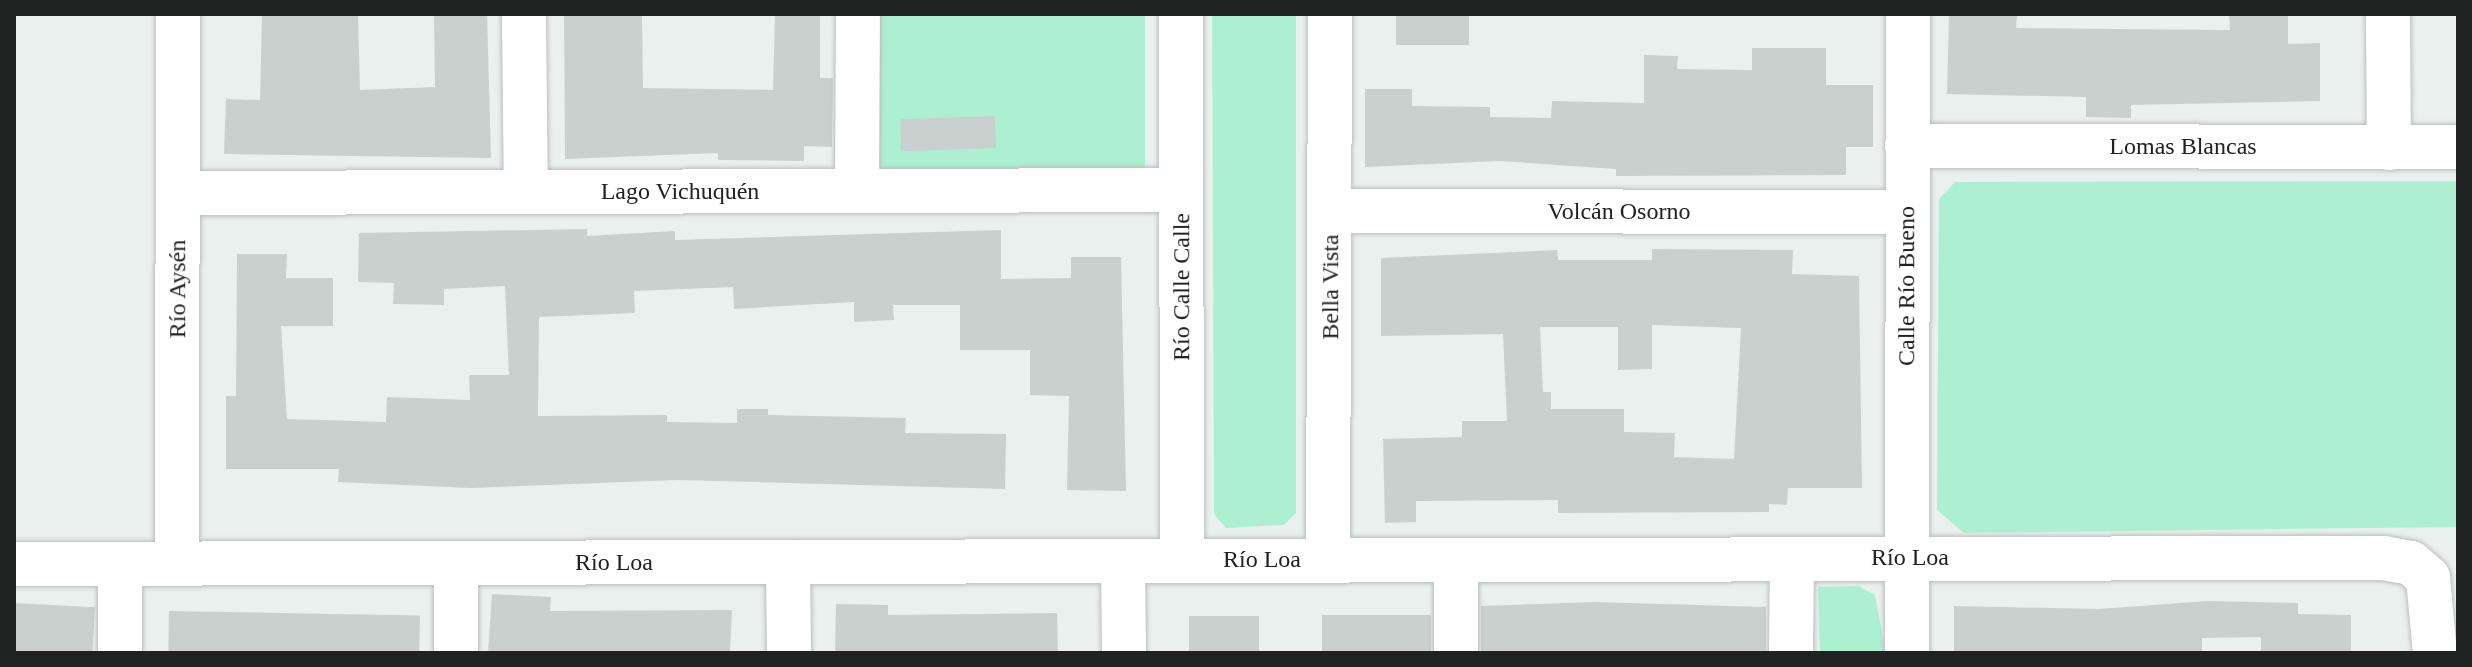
<!DOCTYPE html>
<html>
<head>
<meta charset="utf-8">
<style>
  body { margin:0 }
  #map { position:relative; width:2472px; height:667px; overflow:hidden; background:#eaf0ed; font-family:Georgia,serif }
  div>[style] { position:absolute }
  .green>* { inset:0; background:#adf0d1; transform-origin:0 0 }
  .building>* { inset:0; background:#cad0cd; transform-origin:0 0 }
  .roads { filter:drop-shadow(0 0 2px #bac0bd) drop-shadow(0 0 2px #bac0bd) }
  .minor>* { height:44px; margin:-22px; padding:0 22px; transform-origin:22px; border-radius:22px; background:#fff }
  span { translate:-50% -50%; white-space:nowrap; text-align:center; line-height:1.15; -webkit-text-stroke:8px #fff; paint-order:stroke }
  .street-label { font-size:24px; color:#202221 }
  .frame { position:absolute; inset:0; border:16px solid #202221; pointer-events:none }
</style>
</head>
<body>
<div id="map">
  <div class="green">
    <i style="left:879px;top:14px;width:266px;height:158px"></i>
    <i style="clip-path:polygon(1212px 14px,1296px 14px,1296px 513px,1284px 525px,1226px 528px,1214px 514px)"></i>
    <i style="clip-path:polygon(2458px 181px,2458px 527px,1964px 533px,1937px 510px,1939px 199px,1955px 182px)"></i>
    <i style="clip-path:polygon(1858px 586px,1875px 595px,1886px 653px,1820px 653px,1818px 587px)"></i>
  </div>
  <div class="building">
    <i style="clip-path:polygon(262px 14px,358px 14px,360px 90px,435px 87px,434px 14px,487px 14px,491px 158px,224px 154px,226px 99px,260px 100px)"></i>
    <i style="clip-path:polygon(564px 14px,642px 14px,643px 88px,773px 90px,775px 14px,820px 14px,820px 78px,833px 78px,832px 147px,804px 146px,804px 161px,718px 160px,718px 153px,565px 159px)"></i>
    <i style="left:1396px;top:14px;width:73px;height:31px"></i>
    <i style="clip-path:polygon(1949px 14px,2017px 14px,2016px 28px,2230px 30px,2229px 14px,2288px 14px,2288px 44px,2320px 43px,2320px 101px,2131px 105px,2131px 118px,2086px 117px,2086px 97px,1947px 94px)"></i>
    <i style="clip-path:polygon(1752px 48px,1826px 48px,1826px 85px,1873px 85px,1873px 147px,1846px 147px,1846px 175px,1616px 176px,1616px 169px,1500px 161px,1365px 167px,1365px 89px,1412px 89px,1412px 106px,1490px 107px,1490px 117px,1551px 118px,1552px 101px,1644px 103px,1644px 55px,1678px 56px,1677px 69px,1752px 70px)"></i>
    <i style="left:995px;top:116px;width:32px;height:95px;rotate:88deg"></i>
    <i style="clip-path:polygon(587px 229px,587px 236px,675px 231px,675px 240px,1001px 230px,1001px 279px,1071px 278px,1071px 257px,1121px 257px,1126px 491px,1067px 490px,1069px 396px,1030px 395px,1030px 350px,960px 350px,960px 305px,893px 305px,894px 320px,854px 322px,854px 302px,734px 309px,733px 287px,634px 291px,635px 313px,539px 317px,538px 416px,667px 415px,667px 422px,737px 423px,737px 409px,768px 409px,768px 415px,906px 418px,905px 433px,1006px 434px,1005px 489px,678px 480px,470px 488px,338px 482px,339px 469px,226px 469px,226px 396px,236px 396px,237px 254px,287px 254px,286px 278px,333px 278px,333px 326px,281px 326px,287px 419px,386px 422px,387px 397px,470px 400px,469px 375px,509px 375px,505px 286px,444px 289px,444px 305px,393px 304px,394px 283px,358px 282px,359px 233px)"></i>
    <i style="clip-path:polygon(evenodd,1652px 249px,1793px 250px,1792px 274px,1859px 276px,1862px 488px,1788px 488px,1787px 505px,1769px 504px,1769px 512px,1558px 513px,1558px 500px,1416px 501px,1416px 522px,1385px 523px,1383px 439px,1462px 437px,1462px 421px,1507px 421px,1503px 334px,1381px 336px,1381px 258px,1557px 250px,1558px 260px,1652px 260px,1652px 249px,1652px 325px,1741px 328px,1734px 459px,1674px 457px,1675px 433px,1624px 432px,1624px 409px,1551px 409px,1551px 392px,1543px 392px,1540px 327px,1618px 327px,1618px 370px,1652px 369px,1652px 325px)"></i>
    <i style="clip-path:polygon(492px 594px,551px 597px,550px 611px,732px 610px,730px 653px,488px 653px)"></i>
    <i style="clip-path:polygon(2208px 601px,2298px 603px,2298px 614px,2351px 615px,2351px 653px,2261px 653px,2261px 637px,2202px 638px,2202px 653px,1954px 653px,1954px 606px,2099px 609px)"></i>
    <i style="clip-path:polygon(1594px 602px,1766px 607px,1766px 653px,1481px 653px,1481px 606px)"></i>
    <i style="left:14px;top:603px;width:81px;height:50px;rotate:3deg"></i>
    <i style="clip-path:polygon(836px 604px,888px 605px,888px 615px,1057px 613px,1058px 653px,835px 653px)"></i>
    <i style="left:169px;top:611px;width:251px;height:42px;rotate:1deg"></i>
    <i style="left:1431px;top:615px;width:38px;height:109px;rotate:90deg"></i>
    <i style="left:1189px;top:616px;width:70px;height:37px"></i>
  </div>
  <div class="roads">
    <div class="minor">
      <i style="left:524px;top:14px;width:178px;rotate:89.4deg"></i>
      <i style="left:1181px;top:14px;width:546px;rotate:89.9deg"></i>
      <i style="left:2388px;top:14px;width:134px;rotate:89.6deg"></i>
      <i style="left:1907px;top:146px;width:551px;rotate:0.1deg"></i>
      <i style="left:857px;top:191px;width:177px;rotate:-89.7deg"></i>
      <i style="left:178px;top:193px;width:1003px;rotate:-0.17deg"></i>
      <i style="left:1331px;top:211px;width:576px;rotate:0.1deg"></i>
      <i style="left:1328px;top:560px;width:546px;rotate:-89.79deg"></i>
      <i style="left:1456px;top:560px;width:93px;rotate:90deg"></i>
      <i style="left:1123px;top:561px;width:92px;rotate:89.4deg"></i>
      <i style="left:788px;top:562px;width:91px;rotate:89.4deg"></i>
      <i style="left:456px;top:563px;width:90px;rotate:90deg"></i>
      <i style="left:14px;top:564px;width:2369px;rotate:-0.15deg"></i>
      <i style="left:2383px;top:558px;width:28px;rotate:10deg"></i>
      <i style="left:2411px;top:563px;width:23px;rotate:41deg"></i>
      <i style="left:2428px;top:578px;width:75px;rotate:84.7deg"></i>
      <i style="left:177px;top:564px;width:550px;rotate:-89.9deg"></i>
      <i style="left:120px;top:653px;width:89px;rotate:-90deg"></i>
      <i style="left:1791px;top:653px;width:94px;rotate:-89.4deg"></i>
      <i style="left:1907px;top:653px;width:639px;rotate:-89.91deg"></i>
    </div>
  </div>
  <div class="street-label">
    <span style="left:2183px;top:147px">Lomas Blancas</span>
    <span style="left:680px;top:192px">Lago Vichuquén</span>
    <span style="left:1619px;top:212px">Volcán Osorno</span>
    <span style="left:1907px;top:286px;rotate:-90deg">Calle Río Bueno</span>
    <span style="left:1182px;top:287px;rotate:-90deg">Río Calle Calle</span>
    <span style="left:1331px;top:287px;rotate:-90deg">Bella Vista</span>
    <span style="left:178px;top:289px;rotate:-90deg">Río Aysén</span>
    <span style="left:1910px;top:558px">Río Loa</span>
    <span style="left:1262px;top:560px">Río Loa</span>
    <span style="left:614px;top:563px">Río Loa</span>
  </div>
  <div class="frame"></div>
</div>
</body>
</html>
